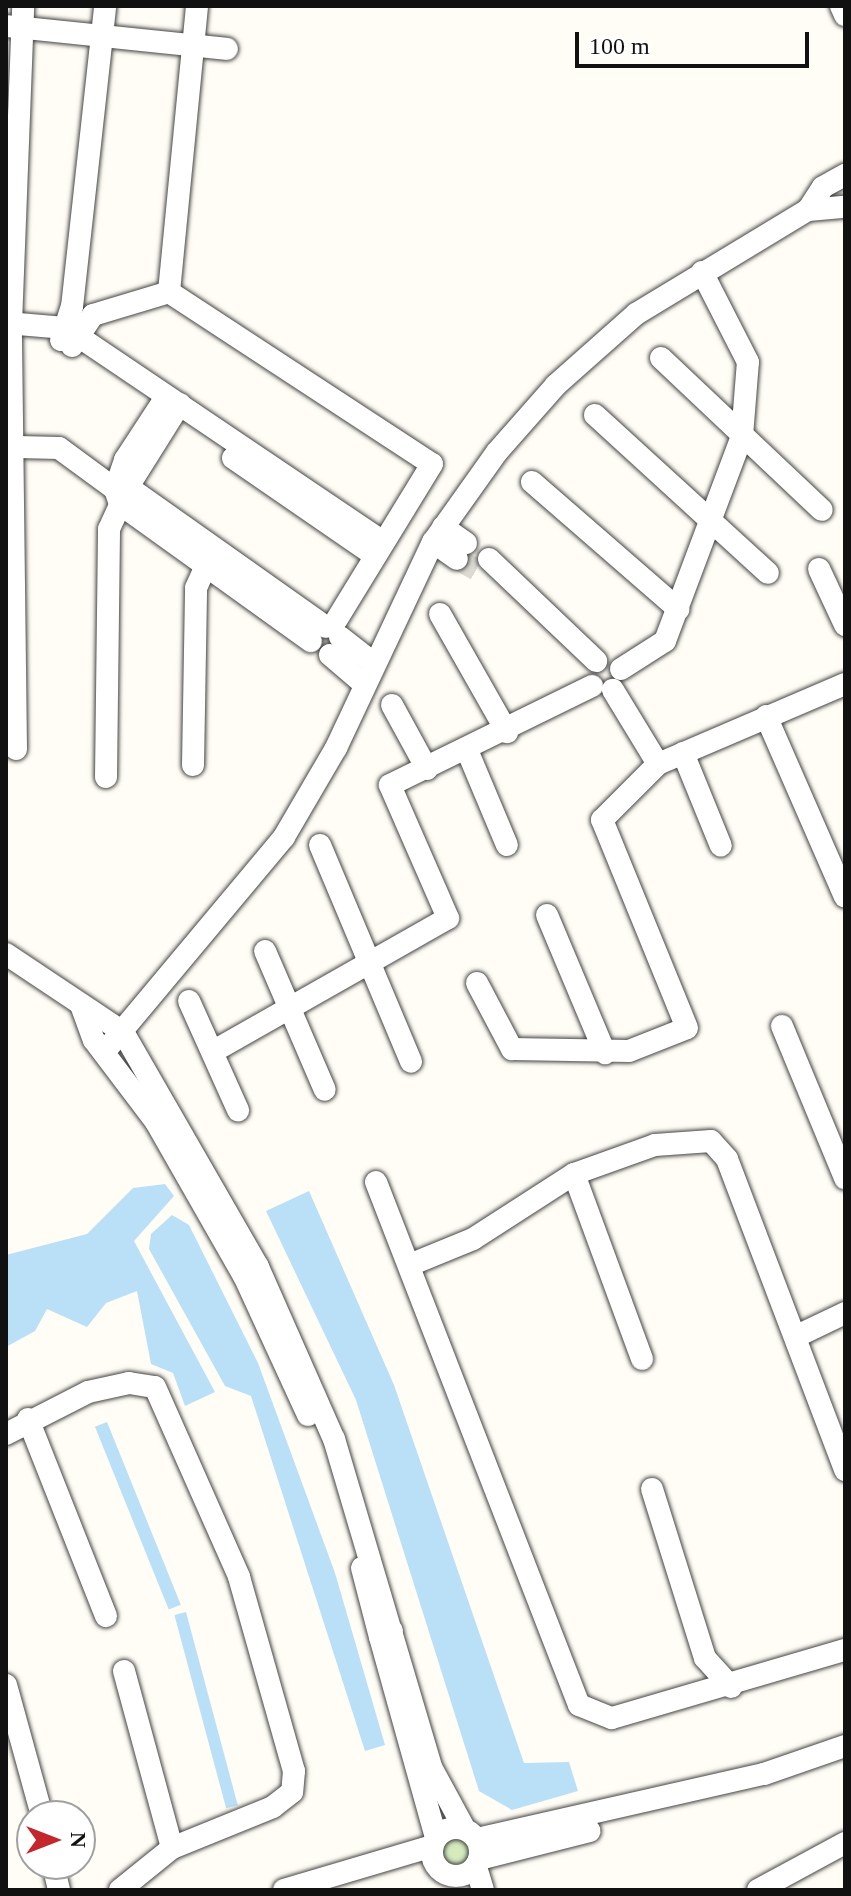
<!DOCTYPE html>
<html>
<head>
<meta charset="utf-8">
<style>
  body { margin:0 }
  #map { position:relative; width:851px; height:1896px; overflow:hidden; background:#fffdf5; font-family:"Times New Roman",serif }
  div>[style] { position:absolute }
  .green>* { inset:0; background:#d5ebbd }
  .round { border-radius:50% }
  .water>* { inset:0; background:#b9e0f7; transform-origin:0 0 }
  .minor-tunnel>* { height:22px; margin-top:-11px; transform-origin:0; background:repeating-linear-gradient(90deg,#dbdad3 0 22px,transparent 0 33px) }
  .roads { filter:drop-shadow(0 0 2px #444) drop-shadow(0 0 2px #444) }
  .minor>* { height:22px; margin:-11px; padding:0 11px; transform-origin:11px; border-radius:11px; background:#fff }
  .minor>.ring { margin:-11px; padding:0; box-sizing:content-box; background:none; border:22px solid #fff; border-radius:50% }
  span { translate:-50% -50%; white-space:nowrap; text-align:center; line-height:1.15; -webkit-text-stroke:8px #fff; paint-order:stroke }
  .frame { position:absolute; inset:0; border:8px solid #111; pointer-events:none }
  .north { position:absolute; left:16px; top:1800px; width:80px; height:80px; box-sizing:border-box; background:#fff; border:2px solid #a0a0a0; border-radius:50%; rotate:90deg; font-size:22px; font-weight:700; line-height:32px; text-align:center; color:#111 }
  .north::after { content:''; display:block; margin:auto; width:28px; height:36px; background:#c4262e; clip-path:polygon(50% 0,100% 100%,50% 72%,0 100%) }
  .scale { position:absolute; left:575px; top:32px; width:234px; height:36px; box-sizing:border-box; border:4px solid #111; border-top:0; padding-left:10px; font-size:24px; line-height:28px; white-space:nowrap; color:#111; -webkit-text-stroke:6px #fff; paint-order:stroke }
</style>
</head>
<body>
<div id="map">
  <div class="green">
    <i class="round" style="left:437px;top:1828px;width:36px;height:36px"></i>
  </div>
  <div class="water">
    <i style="clip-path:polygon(165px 1184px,174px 1196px,134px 1241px,215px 1392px,185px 1406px,173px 1373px,151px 1364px,137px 1291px,106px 1303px,87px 1327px,47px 1309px,35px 1331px,6px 1347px,6px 1255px,87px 1234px,133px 1188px)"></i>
    <i style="clip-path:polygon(309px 1191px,394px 1385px,524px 1763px,569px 1762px,578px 1791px,512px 1810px,479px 1791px,356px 1400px,266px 1211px)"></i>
    <i style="clip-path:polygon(172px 1215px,189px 1225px,258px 1363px,335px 1573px,385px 1745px,365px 1751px,251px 1396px,225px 1386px,149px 1249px,151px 1234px)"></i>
    <i style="left:107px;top:1422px;width:197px;height:13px;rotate:68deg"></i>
    <i style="left:186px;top:1612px;width:200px;height:12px;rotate:75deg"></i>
  </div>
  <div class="minor-tunnel">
    <i style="left:457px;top:559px;width:26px;rotate:29deg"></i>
    <i style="left:321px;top:648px;width:33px;rotate:-61deg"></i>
  </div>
  <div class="roads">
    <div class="minor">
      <i style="left:841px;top:6px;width:10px;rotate:66deg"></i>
      <i style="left:6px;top:26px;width:222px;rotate:5.9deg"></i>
      <i style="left:808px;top:210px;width:37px;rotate:-5deg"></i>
      <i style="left:169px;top:292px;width:287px;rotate:-84.4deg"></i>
      <i style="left:6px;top:323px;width:60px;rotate:4.8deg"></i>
      <i style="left:66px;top:328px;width:381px;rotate:34deg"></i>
      <i style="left:61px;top:340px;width:35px;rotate:-72deg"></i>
      <i style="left:72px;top:307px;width:303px;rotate:-83.7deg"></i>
      <i style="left:72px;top:346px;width:37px;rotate:-56deg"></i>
      <i style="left:93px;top:315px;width:79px;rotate:-16.8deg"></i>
      <i style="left:169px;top:292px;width:314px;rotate:33.2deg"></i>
      <i style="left:432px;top:464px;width:182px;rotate:121.5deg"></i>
      <i style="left:661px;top:358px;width:221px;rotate:43.4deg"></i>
      <i style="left:166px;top:397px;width:75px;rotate:123.1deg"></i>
      <i style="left:125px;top:460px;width:31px;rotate:109deg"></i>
      <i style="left:115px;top:489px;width:16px;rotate:72deg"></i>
      <i style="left:120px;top:504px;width:235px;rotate:35.7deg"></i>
      <i style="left:180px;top:404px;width:98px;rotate:122.1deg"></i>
      <i style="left:128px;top:487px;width:242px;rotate:35.3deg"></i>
      <i style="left:595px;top:415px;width:234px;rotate:42.4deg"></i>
      <i style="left:18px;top:447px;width:41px;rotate:1.4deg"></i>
      <i style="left:59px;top:448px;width:69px;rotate:36.2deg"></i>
      <i style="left:115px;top:489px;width:11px;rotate:-10deg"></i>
      <i style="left:233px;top:458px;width:171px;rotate:34.5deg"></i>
      <i style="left:532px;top:482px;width:194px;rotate:41deg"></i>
      <i style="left:443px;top:527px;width:28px;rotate:35deg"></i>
      <i style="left:433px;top:542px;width:29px;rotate:35deg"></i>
      <i style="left:489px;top:559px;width:148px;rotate:43.6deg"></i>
      <i style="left:819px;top:569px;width:62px;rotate:65.1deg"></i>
      <i style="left:440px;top:614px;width:136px;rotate:60.4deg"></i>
      <i style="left:340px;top:637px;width:41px;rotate:38deg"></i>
      <i style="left:330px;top:655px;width:45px;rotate:40.5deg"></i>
      <i style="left:621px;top:669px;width:52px;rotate:-32.5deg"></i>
      <i style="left:665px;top:641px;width:219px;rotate:-69.4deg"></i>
      <i style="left:742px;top:436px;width:74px;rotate:-85.4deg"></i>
      <i style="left:748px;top:362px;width:101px;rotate:-117.1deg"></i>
      <i style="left:392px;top:705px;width:73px;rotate:61.3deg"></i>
      <i style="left:766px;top:716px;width:197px;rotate:66.4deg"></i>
      <i style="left:16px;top:749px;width:425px;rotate:-90.7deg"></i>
      <i style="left:11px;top:324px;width:318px;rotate:-87.8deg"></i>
      <i style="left:467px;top:750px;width:103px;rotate:67.2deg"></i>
      <i style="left:683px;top:753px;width:100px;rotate:67.8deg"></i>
      <i style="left:658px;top:764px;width:203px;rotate:-23.2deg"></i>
      <i style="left:193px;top:765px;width:177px;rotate:-89deg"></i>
      <i style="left:196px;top:588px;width:34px;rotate:-66deg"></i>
      <i style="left:106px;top:777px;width:248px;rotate:-89.3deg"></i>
      <i style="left:109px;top:529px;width:41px;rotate:-65.3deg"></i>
      <i style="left:320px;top:845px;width:235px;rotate:67.2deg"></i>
      <i style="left:547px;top:915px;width:150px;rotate:67.2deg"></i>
      <i style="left:265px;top:951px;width:151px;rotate:66.7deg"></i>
      <i style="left:6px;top:954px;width:141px;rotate:33.7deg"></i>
      <i style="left:123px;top:1032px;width:271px;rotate:60.1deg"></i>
      <i style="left:258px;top:1267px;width:188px;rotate:66.2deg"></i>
      <i style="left:334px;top:1439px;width:344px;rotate:73.5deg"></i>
      <i style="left:432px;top:1769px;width:67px;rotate:61.5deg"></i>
      <i style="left:477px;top:983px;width:75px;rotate:62.1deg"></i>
      <i style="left:512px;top:1049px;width:117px;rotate:1deg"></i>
      <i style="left:629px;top:1051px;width:62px;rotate:-21.6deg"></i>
      <i style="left:687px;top:1028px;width:225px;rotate:-112.2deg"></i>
      <i style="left:602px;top:820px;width:79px;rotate:-45deg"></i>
      <i style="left:658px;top:764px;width:87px;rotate:-121.3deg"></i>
      <i style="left:189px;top:1001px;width:120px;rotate:65.8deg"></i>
      <i style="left:81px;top:1005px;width:37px;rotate:70deg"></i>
      <i style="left:94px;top:1040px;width:103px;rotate:52.9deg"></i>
      <i style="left:156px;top:1122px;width:177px;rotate:60.3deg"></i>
      <i style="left:244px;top:1276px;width:153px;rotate:65.3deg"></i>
      <i style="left:782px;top:1026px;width:165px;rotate:67.5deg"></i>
      <i style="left:106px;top:1050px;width:278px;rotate:-50.1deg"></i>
      <i style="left:284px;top:837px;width:103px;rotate:-59.7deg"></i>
      <i style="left:336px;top:748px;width:228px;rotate:-64.8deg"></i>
      <i style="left:433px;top:542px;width:110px;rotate:-54.6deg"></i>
      <i style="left:497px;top:452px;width:89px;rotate:-48.6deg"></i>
      <i style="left:556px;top:385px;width:107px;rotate:-41.6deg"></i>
      <i style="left:636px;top:314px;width:201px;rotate:-31.2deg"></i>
      <i style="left:808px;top:210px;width:27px;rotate:-57deg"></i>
      <i style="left:823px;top:187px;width:25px;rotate:-29deg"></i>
      <i style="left:214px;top:1051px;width:269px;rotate:-29.6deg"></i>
      <i style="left:448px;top:918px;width:145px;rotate:-113.6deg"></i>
      <i style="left:390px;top:785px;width:225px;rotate:-26.1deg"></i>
      <i style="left:574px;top:1174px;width:197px;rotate:69.8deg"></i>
      <i style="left:376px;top:1182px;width:561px;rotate:68.79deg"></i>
      <i style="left:579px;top:1705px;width:35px;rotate:22deg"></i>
      <i style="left:612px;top:1718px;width:243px;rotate:-16.3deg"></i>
      <i style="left:412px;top:1264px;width:66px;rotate:-22.3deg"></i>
      <i style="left:473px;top:1239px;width:120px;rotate:-32.8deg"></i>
      <i style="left:574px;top:1174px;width:86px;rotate:-19.7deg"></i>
      <i style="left:655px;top:1145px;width:56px;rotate:-4.1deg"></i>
      <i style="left:711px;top:1141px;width:24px;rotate:48deg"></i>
      <i style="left:727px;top:1159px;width:333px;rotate:69.2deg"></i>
      <i style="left:797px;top:1336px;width:53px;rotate:-25.6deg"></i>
      <i style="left:28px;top:1419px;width:212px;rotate:68.4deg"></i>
      <i style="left:6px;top:1434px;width:92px;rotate:-27.1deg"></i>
      <i style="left:88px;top:1392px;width:42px;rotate:-12.4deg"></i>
      <i style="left:129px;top:1383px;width:26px;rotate:9deg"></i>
      <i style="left:155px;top:1387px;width:208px;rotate:66.1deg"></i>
      <i style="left:239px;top:1577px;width:202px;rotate:74.2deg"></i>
      <i style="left:294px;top:1771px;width:21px;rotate:95deg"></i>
      <i style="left:292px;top:1792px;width:24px;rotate:142deg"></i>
      <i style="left:273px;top:1807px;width:109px;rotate:157.9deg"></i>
      <i style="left:172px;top:1848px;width:67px;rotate:141.1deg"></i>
      <i style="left:652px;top:1489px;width:177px;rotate:72.6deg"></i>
      <i style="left:705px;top:1658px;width:39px;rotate:48deg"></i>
      <i style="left:362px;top:1568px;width:71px;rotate:75.4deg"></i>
      <i style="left:392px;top:1631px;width:13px;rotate:153deg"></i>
      <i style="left:380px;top:1637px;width:209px;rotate:74.4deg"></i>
      <i style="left:124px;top:1671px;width:183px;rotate:74.8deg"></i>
      <i style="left:6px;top:1685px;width:136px;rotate:74.6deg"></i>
      <i class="ring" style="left:432px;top:1828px;width:26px;height:26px"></i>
      <i style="left:477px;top:1839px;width:294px;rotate:-12.8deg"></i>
      <i style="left:764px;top:1774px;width:86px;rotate:-19.1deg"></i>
      <i style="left:479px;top:1859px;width:114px;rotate:-14.2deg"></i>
      <i style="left:53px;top:1864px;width:27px;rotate:77deg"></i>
      <i style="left:476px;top:1867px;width:24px;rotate:73deg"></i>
      <i style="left:284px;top:1890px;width:155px;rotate:-16.5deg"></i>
      <i style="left:758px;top:1890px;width:99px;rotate:-28.4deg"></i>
    </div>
  </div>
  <div class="frame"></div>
  <div class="north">N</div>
  <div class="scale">100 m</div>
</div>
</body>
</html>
